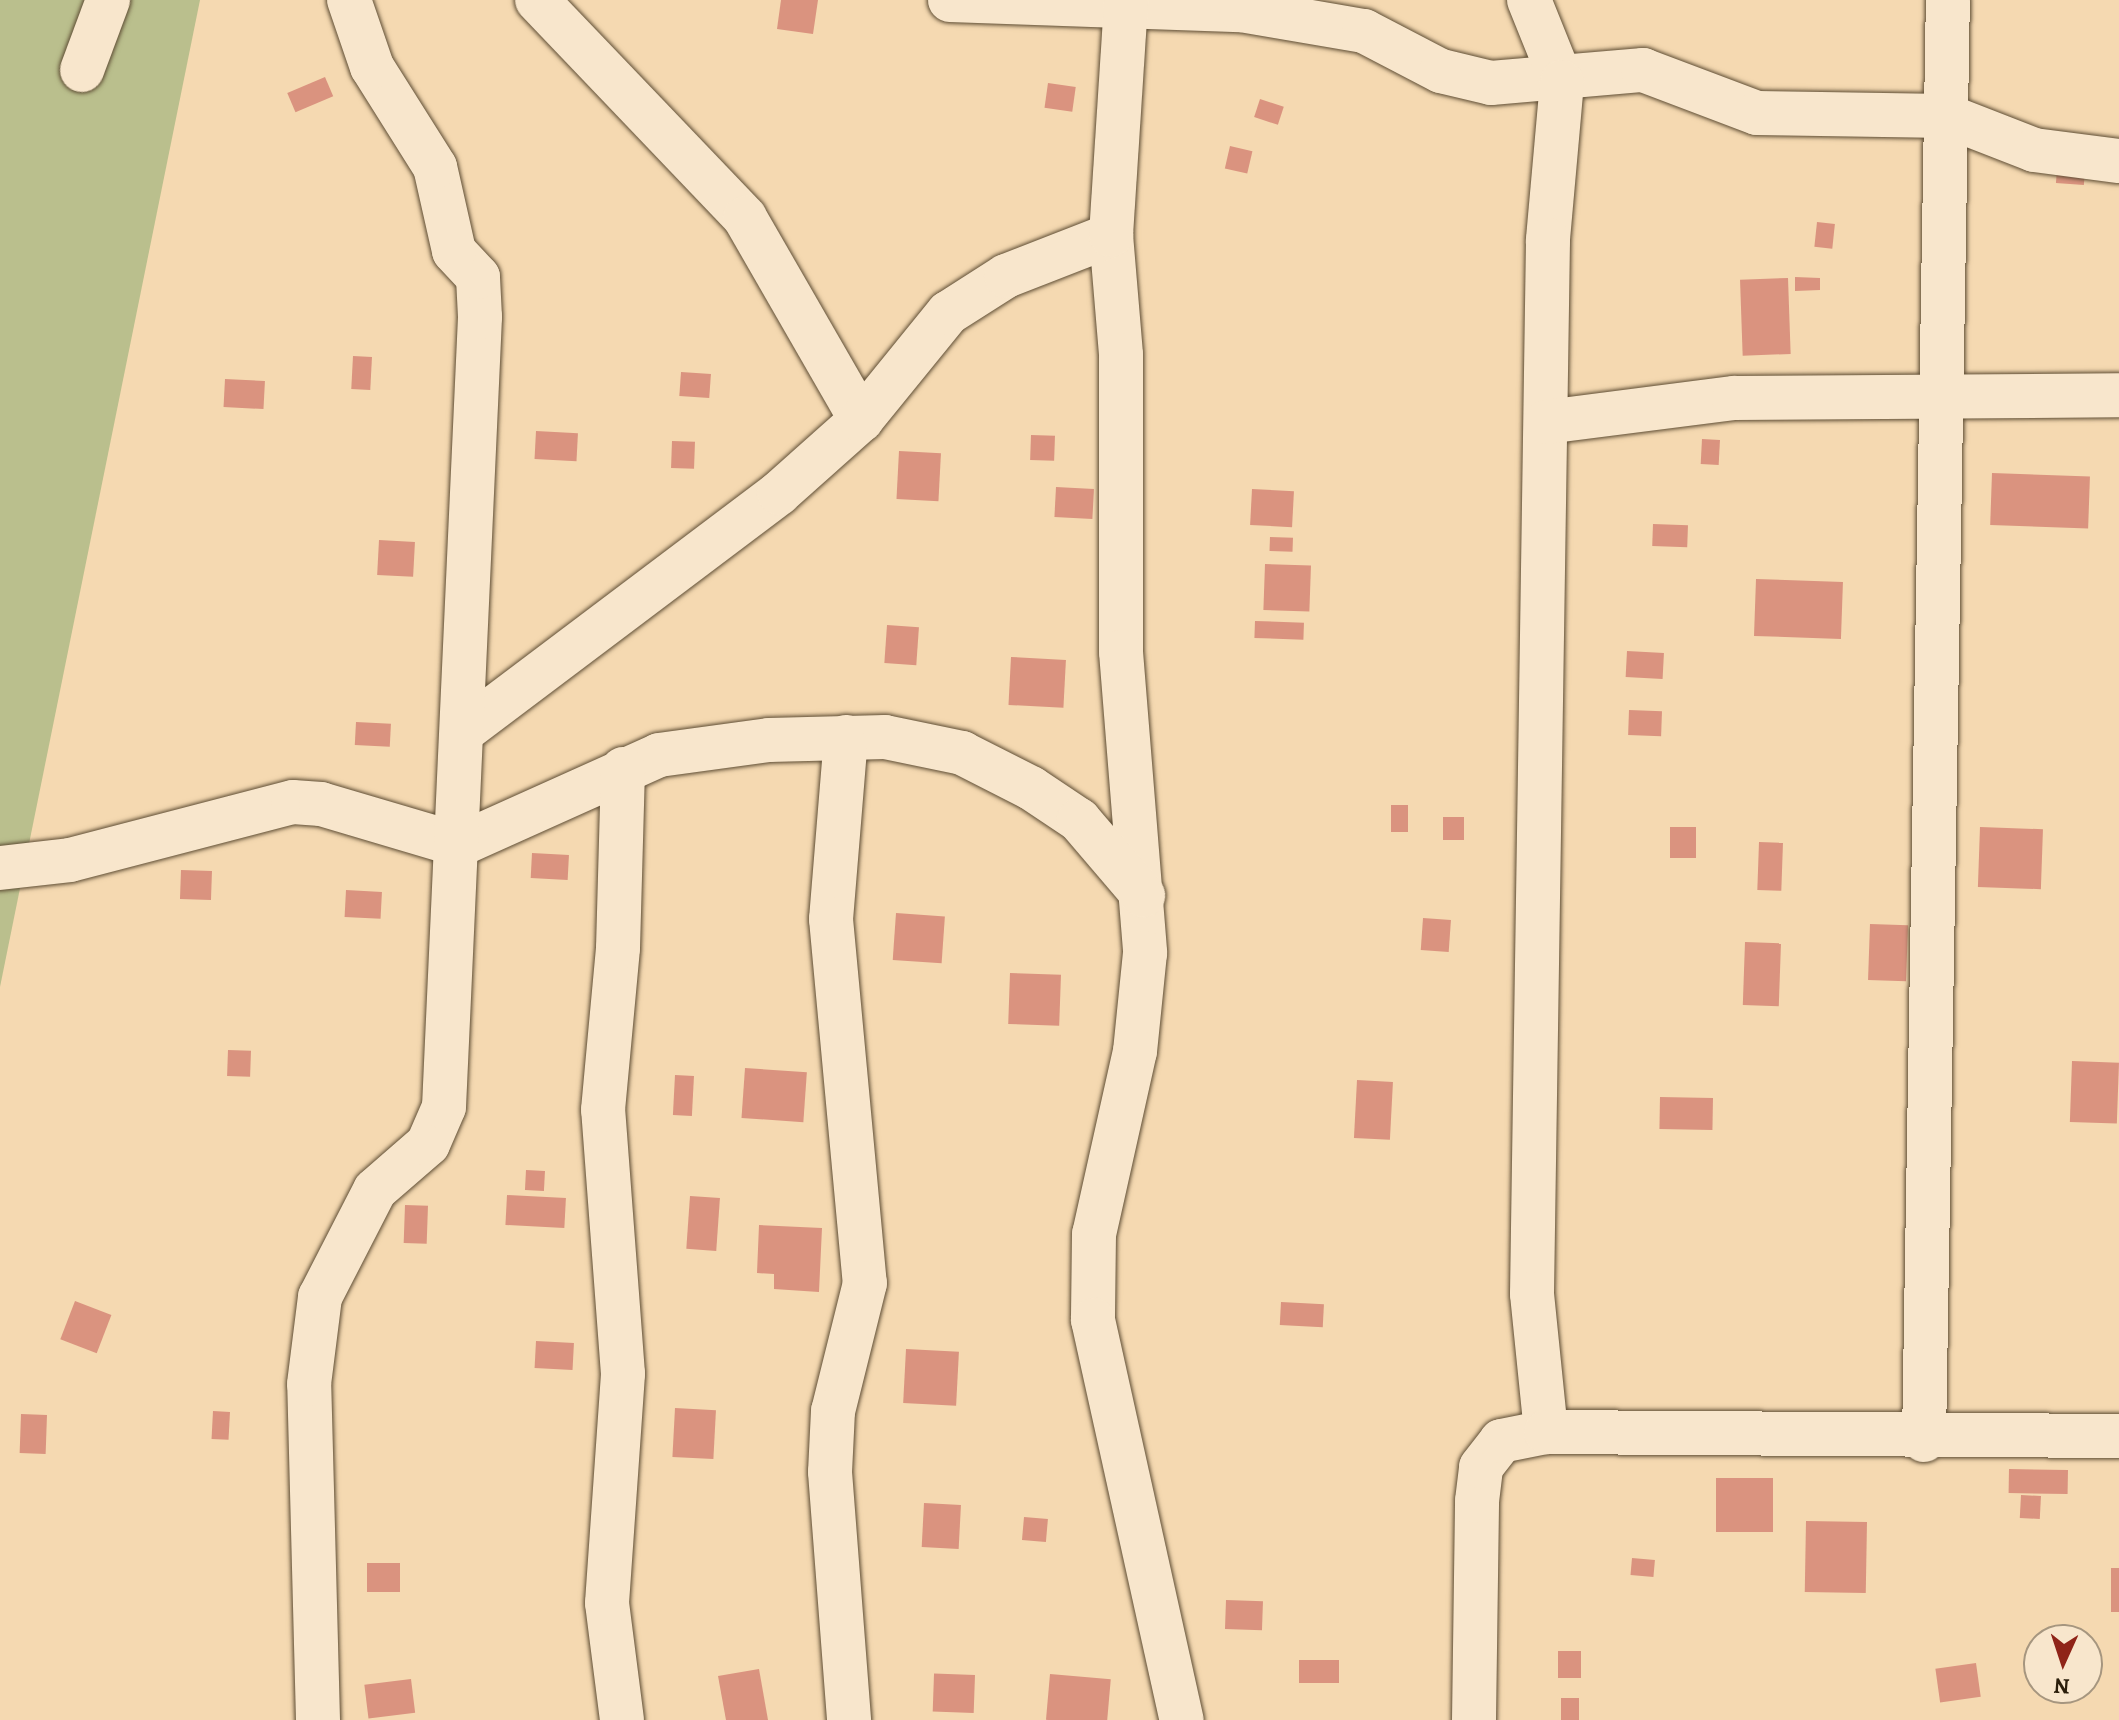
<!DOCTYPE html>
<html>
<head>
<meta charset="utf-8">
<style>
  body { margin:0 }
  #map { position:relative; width:2119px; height:1720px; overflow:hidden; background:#f5d9b1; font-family:Alegreya,serif }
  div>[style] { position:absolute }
  .green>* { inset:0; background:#babf8d }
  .building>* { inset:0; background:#da937f; transform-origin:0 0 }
  .roads { filter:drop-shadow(0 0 2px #5e4d34) drop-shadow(0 0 2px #5e4d34) }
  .street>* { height:44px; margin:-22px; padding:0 22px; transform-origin:22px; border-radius:22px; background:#f8e6cc }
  span { translate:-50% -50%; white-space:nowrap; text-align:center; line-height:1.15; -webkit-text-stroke:6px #f8e6cc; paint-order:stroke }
  .north { position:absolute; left:2023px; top:1624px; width:80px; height:80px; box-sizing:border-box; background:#f8e6cc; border:2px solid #a6967f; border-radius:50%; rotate:183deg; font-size:22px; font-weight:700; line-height:32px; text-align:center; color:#2b1e0b }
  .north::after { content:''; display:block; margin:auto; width:28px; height:36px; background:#8f2418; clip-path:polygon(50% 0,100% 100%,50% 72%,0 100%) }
</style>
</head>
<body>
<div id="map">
  <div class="green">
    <i style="clip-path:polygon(0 0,200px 0,0 987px)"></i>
  </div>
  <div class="building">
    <i style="clip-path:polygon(781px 0,818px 0,813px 34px,777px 29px)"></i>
    <i style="left:325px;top:77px;width:21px;height:41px;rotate:67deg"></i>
    <i style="left:1048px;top:83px;width:28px;height:25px;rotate:8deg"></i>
    <i style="left:1260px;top:99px;width:25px;height:19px;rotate:18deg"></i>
    <i style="left:1230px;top:146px;width:23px;height:23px;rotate:13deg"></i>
    <i style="left:2057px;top:168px;width:28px;height:15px;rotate:4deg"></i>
    <i style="left:1817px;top:222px;width:18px;height:25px;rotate:6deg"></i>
    <i style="clip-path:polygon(1795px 277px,1820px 278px,1820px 290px,1795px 291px)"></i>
    <i style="left:1788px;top:278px;width:76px;height:48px;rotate:88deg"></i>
    <i style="left:353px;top:356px;width:19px;height:33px;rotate:3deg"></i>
    <i style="left:681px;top:372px;width:30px;height:24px;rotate:4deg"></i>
    <i style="left:225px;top:379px;width:40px;height:28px;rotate:3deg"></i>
    <i style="left:536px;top:431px;width:42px;height:28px;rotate:3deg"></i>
    <i style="left:1031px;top:435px;width:24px;height:25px;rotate:2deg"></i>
    <i style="left:1702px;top:439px;width:18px;height:25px;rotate:3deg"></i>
    <i style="left:672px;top:441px;width:23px;height:27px;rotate:2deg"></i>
    <i style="left:899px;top:451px;width:42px;height:48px;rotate:3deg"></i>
    <i style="left:1992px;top:473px;width:98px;height:52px;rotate:2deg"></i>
    <i style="left:1056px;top:487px;width:38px;height:30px;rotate:3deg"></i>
    <i style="left:1252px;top:489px;width:42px;height:36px;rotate:3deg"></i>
    <i style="left:1653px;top:524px;width:35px;height:22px;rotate:2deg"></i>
    <i style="left:1270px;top:537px;width:23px;height:14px;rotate:2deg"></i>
    <i style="left:379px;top:540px;width:36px;height:35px;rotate:3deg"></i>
    <i style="left:1265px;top:564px;width:46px;height:46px;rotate:2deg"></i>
    <i style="left:1756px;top:579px;width:87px;height:57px;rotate:2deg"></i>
    <i style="left:1255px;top:621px;width:49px;height:17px;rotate:2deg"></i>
    <i style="left:887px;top:625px;width:32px;height:38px;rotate:4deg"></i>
    <i style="left:1627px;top:651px;width:37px;height:26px;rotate:3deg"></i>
    <i style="left:1011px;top:657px;width:55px;height:48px;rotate:3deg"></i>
    <i style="left:1629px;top:710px;width:33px;height:25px;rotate:2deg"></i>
    <i style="left:356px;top:722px;width:35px;height:23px;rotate:3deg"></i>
    <i style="left:1391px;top:805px;width:17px;height:27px"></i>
    <i style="left:1443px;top:817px;width:21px;height:23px"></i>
    <i style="left:1670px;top:827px;width:26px;height:31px"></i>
    <i style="left:1980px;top:827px;width:63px;height:60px;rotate:2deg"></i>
    <i style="left:1759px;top:842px;width:24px;height:48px;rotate:2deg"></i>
    <i style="left:532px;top:853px;width:37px;height:25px;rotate:3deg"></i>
    <i style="left:181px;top:870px;width:31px;height:29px;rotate:2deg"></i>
    <i style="left:346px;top:890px;width:36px;height:27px;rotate:3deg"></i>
    <i style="left:896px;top:913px;width:49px;height:47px;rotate:4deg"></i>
    <i style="left:1423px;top:918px;width:28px;height:32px;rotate:4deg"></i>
    <i style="left:1870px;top:924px;width:38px;height:56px;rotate:2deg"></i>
    <i style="left:1745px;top:942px;width:36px;height:63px;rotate:2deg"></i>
    <i style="left:1010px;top:973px;width:51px;height:51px;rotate:2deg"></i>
    <i style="left:228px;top:1050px;width:23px;height:26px;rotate:2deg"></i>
    <i style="left:2072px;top:1061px;width:47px;height:61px;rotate:2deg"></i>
    <i style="left:745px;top:1068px;width:62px;height:50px;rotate:4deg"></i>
    <i style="left:675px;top:1075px;width:19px;height:40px;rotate:3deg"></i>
    <i style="left:1357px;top:1080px;width:36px;height:58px;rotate:3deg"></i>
    <i style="left:1660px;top:1097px;width:53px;height:32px;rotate:1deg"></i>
    <i style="left:526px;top:1170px;width:19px;height:20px;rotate:3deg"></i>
    <i style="left:507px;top:1195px;width:59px;height:30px;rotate:3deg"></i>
    <i style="left:690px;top:1196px;width:30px;height:53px;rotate:4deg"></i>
    <i style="left:405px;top:1205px;width:23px;height:38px;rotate:2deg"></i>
    <i style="clip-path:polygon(759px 1225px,822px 1228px,819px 1292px,774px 1289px,774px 1274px,757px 1273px)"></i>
    <i style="left:75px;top:1301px;width:39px;height:41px;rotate:21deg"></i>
    <i style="left:1281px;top:1302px;width:43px;height:23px;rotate:3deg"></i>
    <i style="left:536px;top:1341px;width:38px;height:27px;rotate:3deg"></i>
    <i style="left:906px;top:1349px;width:53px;height:54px;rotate:3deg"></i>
    <i style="left:675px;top:1408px;width:41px;height:49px;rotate:3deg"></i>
    <i style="left:213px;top:1411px;width:17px;height:28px;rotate:3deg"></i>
    <i style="left:21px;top:1414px;width:26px;height:39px;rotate:2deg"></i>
    <i style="left:2009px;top:1469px;width:59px;height:24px;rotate:1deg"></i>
    <i style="left:1716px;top:1478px;width:57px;height:54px"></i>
    <i style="left:2021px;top:1495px;width:20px;height:23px;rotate:3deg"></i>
    <i style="left:924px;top:1503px;width:37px;height:44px;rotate:3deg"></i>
    <i style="left:1024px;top:1517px;width:24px;height:23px;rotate:5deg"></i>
    <i style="left:1806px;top:1521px;width:61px;height:71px;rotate:1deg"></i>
    <i style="left:1632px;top:1558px;width:23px;height:17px;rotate:5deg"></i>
    <i style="left:367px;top:1563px;width:33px;height:29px"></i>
    <i style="left:2111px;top:1568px;width:8px;height:44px"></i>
    <i style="left:1226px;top:1600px;width:37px;height:29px;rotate:2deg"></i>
    <i style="left:1558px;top:1651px;width:23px;height:27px"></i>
    <i style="left:1339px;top:1660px;width:23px;height:40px;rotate:90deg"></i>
    <i style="left:1976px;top:1663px;width:34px;height:41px;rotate:82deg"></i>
    <i style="clip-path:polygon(759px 1669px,768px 1720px,726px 1720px,718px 1676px)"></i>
    <i style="left:1050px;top:1674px;width:61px;height:46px;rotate:5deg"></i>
    <i style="left:975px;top:1675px;width:38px;height:41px;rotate:92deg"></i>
    <i style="left:411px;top:1679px;width:34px;height:47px;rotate:83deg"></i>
    <i style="left:1561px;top:1698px;width:18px;height:22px"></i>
  </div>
  <div class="roads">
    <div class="street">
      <i style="left:537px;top:0;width:301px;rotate:46.3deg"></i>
      <i style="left:745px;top:218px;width:233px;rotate:60.1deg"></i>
      <i style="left:950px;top:0;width:291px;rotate:2deg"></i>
      <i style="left:1241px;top:10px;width:125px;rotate:9.7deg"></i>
      <i style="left:1364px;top:31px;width:87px;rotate:27.5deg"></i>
      <i style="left:1441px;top:71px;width:51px;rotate:13.5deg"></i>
      <i style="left:1491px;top:83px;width:153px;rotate:-4.9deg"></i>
      <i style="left:1643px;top:70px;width:122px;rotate:20.7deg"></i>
      <i style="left:1757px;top:113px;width:190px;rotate:0.9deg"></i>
      <i style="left:1947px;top:116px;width:93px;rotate:21.3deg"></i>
      <i style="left:2034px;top:150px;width:86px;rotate:7.4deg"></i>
      <i style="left:1529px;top:0;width:88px;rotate:68.1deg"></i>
      <i style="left:1562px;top:82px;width:159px;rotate:95.1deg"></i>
      <i style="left:1548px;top:240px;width:1054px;rotate:90.87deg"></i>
      <i style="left:1532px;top:1294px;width:139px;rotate:84.2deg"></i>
      <i style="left:82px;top:70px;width:75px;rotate:-69.6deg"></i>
      <i style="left:1111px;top:235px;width:120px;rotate:85.2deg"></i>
      <i style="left:1121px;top:355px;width:297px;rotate:90deg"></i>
      <i style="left:1121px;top:652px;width:302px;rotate:85.4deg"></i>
      <i style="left:1145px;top:953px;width:99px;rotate:95.8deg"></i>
      <i style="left:1135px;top:1051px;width:188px;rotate:102.6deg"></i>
      <i style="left:1094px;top:1234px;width:86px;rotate:90.7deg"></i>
      <i style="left:1093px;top:1320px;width:410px;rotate:77.5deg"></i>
      <i style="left:1546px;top:422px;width:190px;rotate:-7.3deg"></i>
      <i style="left:1734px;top:398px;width:385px;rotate:-0.4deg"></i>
      <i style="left:466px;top:729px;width:392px;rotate:-37deg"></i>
      <i style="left:779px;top:493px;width:110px;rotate:-41.7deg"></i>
      <i style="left:861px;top:420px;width:138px;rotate:-50.9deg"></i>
      <i style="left:948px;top:313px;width:69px;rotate:-32.5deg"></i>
      <i style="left:1006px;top:276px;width:113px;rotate:-21.3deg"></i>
      <i style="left:1111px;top:235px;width:235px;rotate:-86.3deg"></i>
      <i style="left:846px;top:737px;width:183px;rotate:94.7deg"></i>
      <i style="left:831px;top:919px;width:366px;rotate:84.7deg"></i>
      <i style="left:865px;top:1283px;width:132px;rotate:104deg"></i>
      <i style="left:833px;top:1411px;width:61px;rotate:92.8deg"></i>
      <i style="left:830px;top:1472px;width:249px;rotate:85.6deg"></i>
      <i style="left:0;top:868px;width:70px;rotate:-6.5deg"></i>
      <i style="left:70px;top:860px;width:230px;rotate:-14.6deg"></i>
      <i style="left:293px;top:802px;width:28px;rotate:4deg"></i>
      <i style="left:321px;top:804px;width:144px;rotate:16.5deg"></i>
      <i style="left:459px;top:845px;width:219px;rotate:-24.2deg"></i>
      <i style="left:659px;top:755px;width:111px;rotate:-7.8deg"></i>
      <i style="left:769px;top:740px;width:116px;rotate:-1.5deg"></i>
      <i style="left:885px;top:737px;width:79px;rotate:11.7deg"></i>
      <i style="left:962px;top:753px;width:77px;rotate:26.9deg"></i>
      <i style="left:1031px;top:788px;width:58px;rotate:33.7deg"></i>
      <i style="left:1079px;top:820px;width:99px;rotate:49.5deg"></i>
      <i style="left:1924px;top:1440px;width:1440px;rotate:-89.05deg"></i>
      <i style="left:318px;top:1720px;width:336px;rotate:-91.5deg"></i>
      <i style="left:309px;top:1384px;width:88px;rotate:-82.8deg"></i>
      <i style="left:320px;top:1297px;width:120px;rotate:-62.8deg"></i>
      <i style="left:375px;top:1190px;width:70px;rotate:-41deg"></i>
      <i style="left:428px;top:1144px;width:40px;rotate:-66.6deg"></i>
      <i style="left:444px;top:1107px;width:791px;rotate:-87.39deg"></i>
      <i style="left:480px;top:317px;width:40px;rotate:-92.9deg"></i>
      <i style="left:478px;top:277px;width:35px;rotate:-133deg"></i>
      <i style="left:454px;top:251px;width:86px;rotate:-102.7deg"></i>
      <i style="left:435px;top:167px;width:118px;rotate:-122.2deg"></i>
      <i style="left:372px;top:67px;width:71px;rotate:-108.9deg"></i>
      <i style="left:622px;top:1720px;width:118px;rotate:-97.3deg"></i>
      <i style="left:607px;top:1603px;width:230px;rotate:-86deg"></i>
      <i style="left:623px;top:1374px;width:265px;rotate:-94.3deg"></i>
      <i style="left:603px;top:1110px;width:163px;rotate:-84.7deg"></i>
      <i style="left:618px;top:948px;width:179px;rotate:-88.4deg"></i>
      <i style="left:1474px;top:1720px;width:219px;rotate:-89.2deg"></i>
      <i style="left:1477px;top:1501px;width:34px;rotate:-83deg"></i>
      <i style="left:1481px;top:1467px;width:33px;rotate:-52deg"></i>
      <i style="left:1501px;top:1441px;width:46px;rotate:-11.3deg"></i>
      <i style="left:1546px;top:1432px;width:573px;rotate:0.4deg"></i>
    </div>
  </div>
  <div class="north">N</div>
</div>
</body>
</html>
